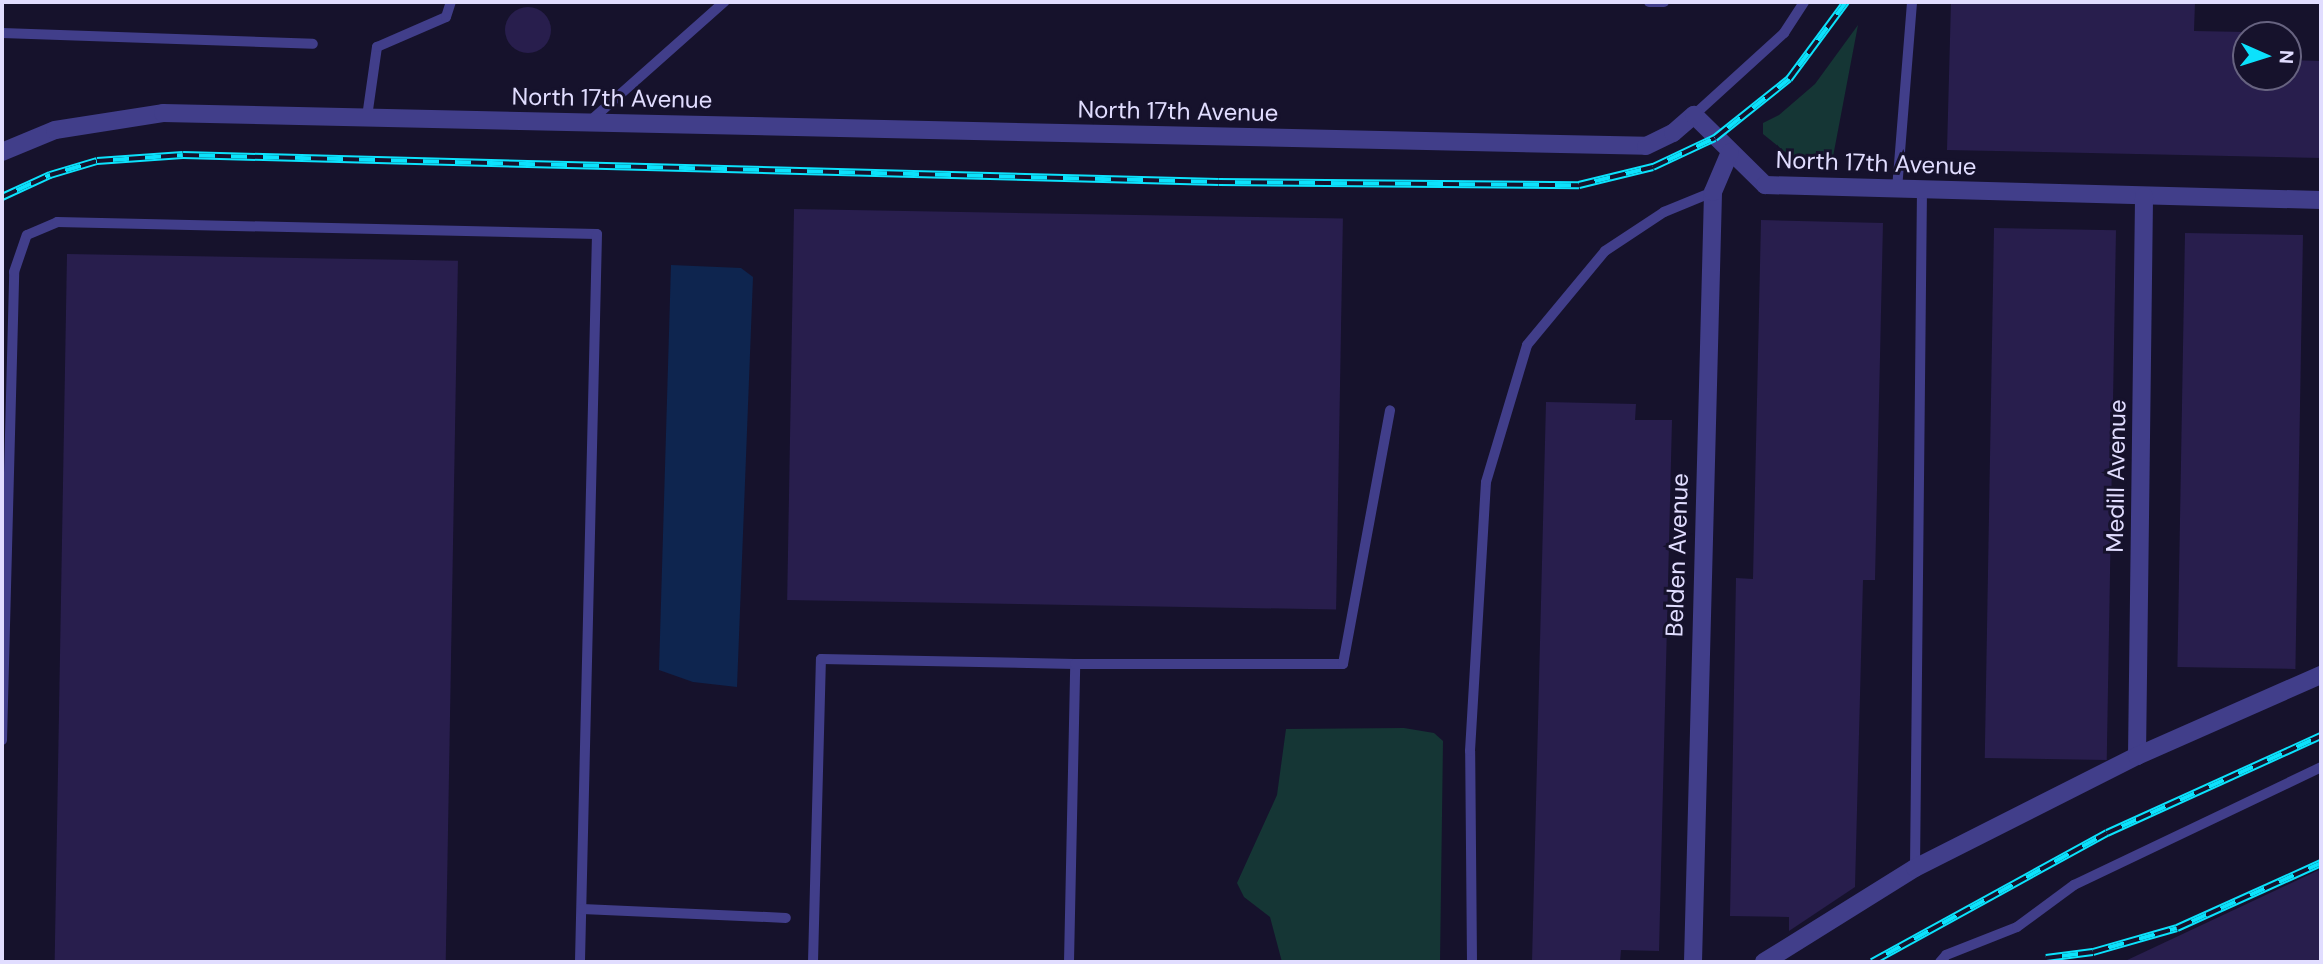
<!DOCTYPE html>
<html>
<head>
<meta charset="utf-8">
<style>
  body { margin:0 }
  #map { position:relative; width:2323px; height:964px; overflow:hidden; background:#16122c; font-family:"DM Sans",sans-serif }
  div>[style] { position:absolute }
  .green>* { inset:0; background:#153635 }
  .water>* { inset:0; background:#0e254f }
  .building>* { inset:0; background:#281e4d; transform-origin:0 0 }
  .round { border-radius:50% }
  .service>* { height:10px; margin:-5px; padding:0 5px; transform-origin:5px; border-radius:5px; background:#413e8a }
  .minor>* { height:18px; margin:-9px; padding:0 9px; transform-origin:9px; border-radius:9px; background:#413e8a }
  .rail>* { height:8px; margin-top:-4px; transform-origin:0; background:repeating-linear-gradient(90deg,#16122c 0 16px,#0ce2fc 0 32px); box-sizing:border-box; border-block:2px solid #0ce2fc }
  span { translate:-50% -50%; white-space:nowrap; text-align:center; line-height:1.15; -webkit-text-stroke:6px #16122c; paint-order:stroke }
  .street-label { font-size:24px; color:#e1ddff }
  .frame { position:absolute; inset:0; border:4px solid #e1ddff; pointer-events:none }
  .north { position:absolute; left:2232px; top:21px; width:70px; height:70px; box-sizing:border-box; background:#16122c; border:2px solid #676380; border-radius:50%; rotate:93deg; font-size:19px; font-weight:700; line-height:28px; text-align:center; color:#e1ddff }
  .north::after { content:''; display:block; margin:auto; width:24px; height:32px; background:#0ce2fc; clip-path:polygon(50% 0,100% 100%,50% 72%,0 100%) }
</style>
</head>
<body>
<div id="map">
  <div class="green">
    <i style="clip-path:polygon(1858px 25px,1832px 162px,1795px 160px,1763px 134px,1763px 123px,1779px 115px,1815px 84px)"></i>
    <i style="clip-path:polygon(1404px 728px,1434px 733px,1443px 741px,1440px 962px,1282px 962px,1270px 917px,1244px 897px,1237px 883px,1277px 795px,1286px 729px)"></i>
  </div>
  <div class="water">
    <i style="clip-path:polygon(671px 265px,741px 268px,753px 277px,737px 687px,693px 682px,659px 670px)"></i>
  </div>
  <div class="building">
    <i style="clip-path:polygon(1951px 2px,2195px 2px,2194px 31px,2246px 32px,2246px 77px,2288px 77px,2288px 60px,2321px 61px,2321px 158px,1947px 150px)"></i>
    <i class="round" style="left:505px;top:7px;width:46px;height:46px"></i>
    <i style="left:794px;top:209px;width:549px;height:391px;rotate:1deg"></i>
    <i style="clip-path:polygon(1761px 220px,1883px 223px,1875px 580px,1863px 580px,1855px 887px,1789px 931px,1789px 917px,1730px 916px,1736px 578px,1753px 579px)"></i>
    <i style="left:1994px;top:228px;width:122px;height:530px;rotate:1deg"></i>
    <i style="left:2185px;top:233px;width:118px;height:434px;rotate:1deg"></i>
    <i style="left:67px;top:254px;width:391px;height:707px;rotate:1deg"></i>
    <i style="clip-path:polygon(1546px 402px,1636px 404px,1635px 420px,1672px 420px,1659px 951px,1621px 950px,1620px 962px,1532px 962px)"></i>
    <i style="clip-path:polygon(2321px 869px,2321px 962px,2123px 962px)"></i>
  </div>
  <div class="service">
    <i style="left:1649px;top:2px;width:15px"></i>
    <i style="left:2px;top:33px;width:311px;rotate:2deg"></i>
    <i style="left:1694px;top:115px;width:122px;rotate:-42.3deg"></i>
    <i style="left:1784px;top:33px;width:37px;rotate:-57deg"></i>
    <i style="left:367px;top:117px;width:71px;rotate:-81.9deg"></i>
    <i style="left:377px;top:47px;width:75px;rotate:-23.5deg"></i>
    <i style="left:446px;top:17px;width:16px;rotate:-72deg"></i>
    <i style="left:589px;top:122px;width:181px;rotate:-41.6deg"></i>
    <i style="left:1897px;top:189px;width:188px;rotate:-85.4deg"></i>
    <i style="left:2px;top:740px;width:468px;rotate:-88.5deg"></i>
    <i style="left:14px;top:272px;width:39px;rotate:-71deg"></i>
    <i style="left:27px;top:235px;width:33px;rotate:-23deg"></i>
    <i style="left:57px;top:222px;width:540px;rotate:1.27deg"></i>
    <i style="left:597px;top:234px;width:728px;rotate:91.34deg"></i>
    <i style="left:1915px;top:868px;width:678px;rotate:-89.41deg"></i>
    <i style="left:582px;top:909px;width:204px;rotate:2.5deg"></i>
    <i style="left:813px;top:962px;width:303px;rotate:-88.5deg"></i>
    <i style="left:821px;top:659px;width:254px;rotate:1.1deg"></i>
    <i style="left:1069px;top:962px;width:298px;rotate:-88.8deg"></i>
    <i style="left:1075px;top:664px;width:268px"></i>
    <i style="left:1343px;top:664px;width:258px;rotate:-79.5deg"></i>
    <i style="left:1472px;top:962px;width:211px;rotate:-90.5deg"></i>
    <i style="left:1470px;top:751px;width:269px;rotate:-86.6deg"></i>
    <i style="left:1486px;top:482px;width:143px;rotate:-73.3deg"></i>
    <i style="left:1527px;top:345px;width:122px;rotate:-50.3deg"></i>
    <i style="left:1605px;top:251px;width:71px;rotate:-33.5deg"></i>
    <i style="left:1664px;top:212px;width:53px;rotate:-22.2deg"></i>
    <i style="left:1940px;top:962px;width:9px;rotate:-49deg"></i>
    <i style="left:1946px;top:955px;width:76px;rotate:-21.5deg"></i>
    <i style="left:2017px;top:927px;width:71px;rotate:-36.4deg"></i>
    <i style="left:2074px;top:885px;width:274px;rotate:-25.5deg"></i>
  </div>
  <div class="minor">
    <i style="left:2px;top:152px;width:57px;rotate:-22.5deg"></i>
    <i style="left:55px;top:130px;width:109px;rotate:-8.9deg"></i>
    <i style="left:163px;top:113px;width:1483px;rotate:1.27deg"></i>
    <i style="left:1646px;top:146px;width:30px;rotate:-26deg"></i>
    <i style="left:1673px;top:133px;width:28px;rotate:-41deg"></i>
    <i style="left:1694px;top:115px;width:100px;rotate:44.6deg"></i>
    <i style="left:1765px;top:185px;width:556px;rotate:1.55deg"></i>
    <i style="left:2137px;top:756px;width:560px;rotate:-89.28deg"></i>
    <i style="left:1693px;top:962px;width:770px;rotate:-88.51deg"></i>
    <i style="left:1713px;top:192px;width:43px;rotate:-67deg"></i>
    <i style="left:1764px;top:962px;width:178px;rotate:-31.9deg"></i>
    <i style="left:1915px;top:868px;width:249px;rotate:-26.8deg"></i>
    <i style="left:2137px;top:756px;width:201px;rotate:-23.8deg"></i>
  </div>
  <div class="rail">
    <i style="left:2px;top:197px;width:53px;rotate:-24.6deg"></i>
    <i style="left:50px;top:175px;width:49px;rotate:-16.6deg"></i>
    <i style="left:97px;top:161px;width:86px;rotate:-4deg"></i>
    <i style="left:183px;top:155px;width:1036px;rotate:1.49deg"></i>
    <i style="left:1219px;top:182px;width:360px;rotate:0.5deg"></i>
    <i style="left:1579px;top:185px;width:76px;rotate:-13.7deg"></i>
    <i style="left:1653px;top:167px;width:68px;rotate:-25.1deg"></i>
    <i style="left:1715px;top:138px;width:95px;rotate:-38.6deg"></i>
    <i style="left:1789px;top:79px;width:96px;rotate:-53.5deg"></i>
    <i style="left:2046px;top:958px;width:47px;rotate:-7.3deg"></i>
    <i style="left:2093px;top:952px;width:87px;rotate:-15.9deg"></i>
    <i style="left:2177px;top:928px;width:158px;rotate:-24.3deg"></i>
    <i style="left:1872px;top:962px;width:268px;rotate:-28.8deg"></i>
    <i style="left:2107px;top:833px;width:235px;rotate:-24.4deg"></i>
  </div>
  <div class="street-label">
    <span style="left:612px;top:98px;rotate:1deg">North 17th Avenue</span>
    <span style="left:1178px;top:111px;rotate:1deg">North 17th Avenue</span>
    <span style="left:1876px;top:163px;rotate:2deg">North 17th Avenue</span>
    <span style="left:2116px;top:476px;rotate:-89deg">Medill Avenue</span>
    <span style="left:1677px;top:555px;rotate:-88deg">Belden Avenue</span>
  </div>
  <div class="frame"></div>
  <div class="north">N</div>
</div>
</body>
</html>
